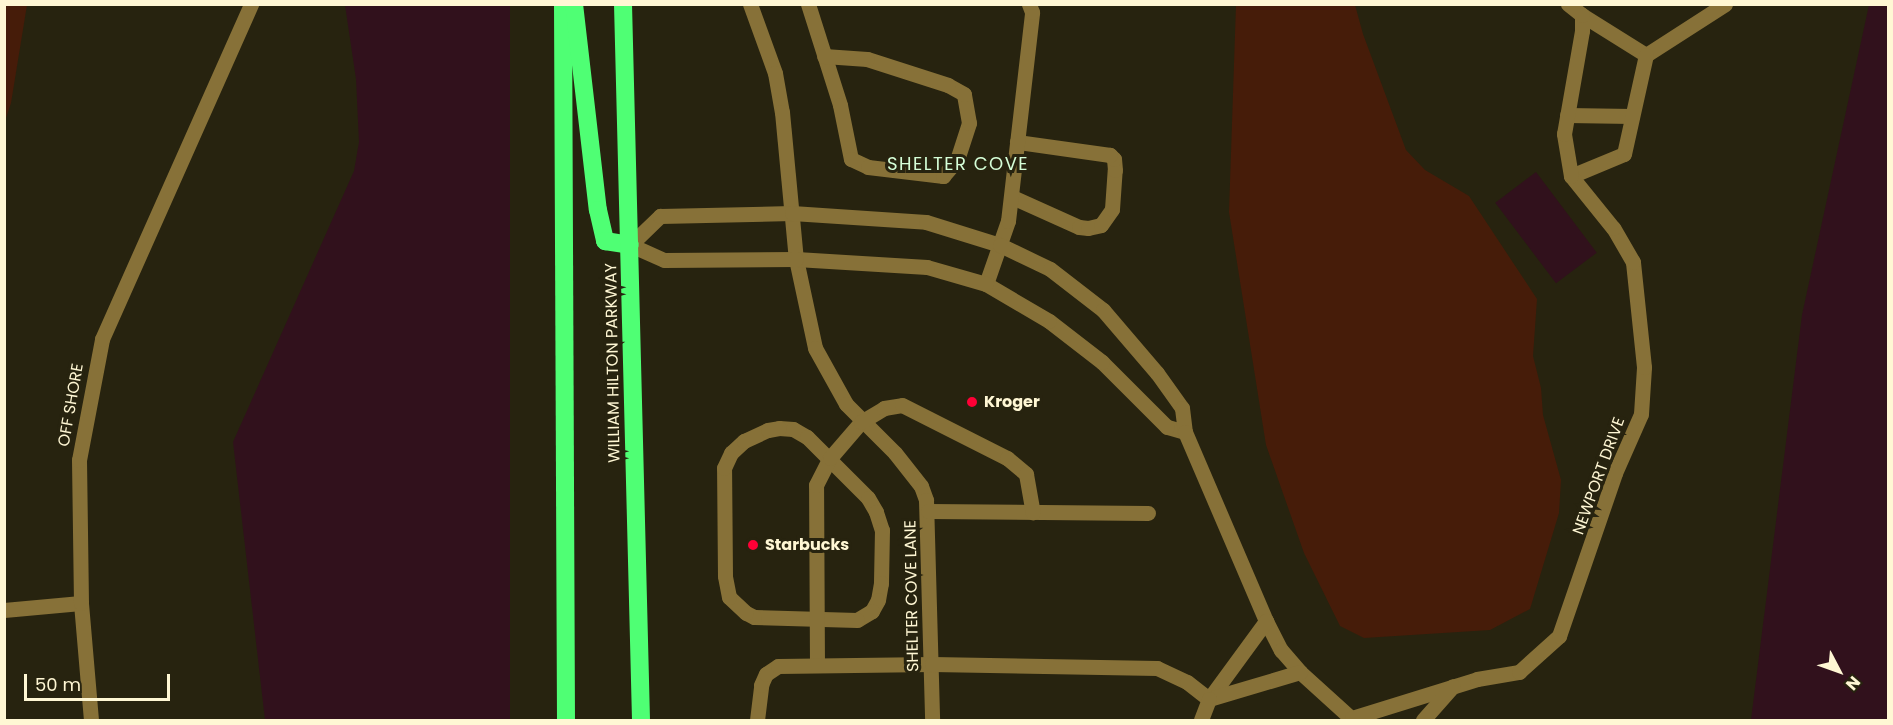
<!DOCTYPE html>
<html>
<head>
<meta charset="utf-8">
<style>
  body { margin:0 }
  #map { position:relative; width:1893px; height:725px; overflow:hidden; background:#27230f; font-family:Poppins,sans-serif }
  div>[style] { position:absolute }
  .green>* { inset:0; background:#31111c; transform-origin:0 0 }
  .water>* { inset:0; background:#461c09 }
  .minor>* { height:15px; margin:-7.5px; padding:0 7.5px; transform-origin:7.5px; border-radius:7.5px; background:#877138 }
  .highway>* { height:18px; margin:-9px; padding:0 9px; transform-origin:9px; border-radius:9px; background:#4fff74 }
  .dots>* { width:16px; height:16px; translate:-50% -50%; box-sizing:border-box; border:3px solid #27230f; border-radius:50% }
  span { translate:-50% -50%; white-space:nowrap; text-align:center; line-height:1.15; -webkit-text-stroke:6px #27230f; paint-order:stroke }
  .street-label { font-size:16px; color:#fff7d4 }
  .poi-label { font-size:16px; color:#fff7d4; font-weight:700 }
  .left { translate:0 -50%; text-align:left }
  .neighbourhood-label { font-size:18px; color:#d6ffd8; letter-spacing:1.5px }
  .frame { position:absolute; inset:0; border:6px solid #fff7d4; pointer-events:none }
  .north { position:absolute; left:1809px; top:641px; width:60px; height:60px; -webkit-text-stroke:4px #27230f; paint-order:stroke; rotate:131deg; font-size:16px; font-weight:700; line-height:24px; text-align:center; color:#fff7d4 }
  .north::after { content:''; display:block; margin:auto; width:21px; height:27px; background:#fff7d4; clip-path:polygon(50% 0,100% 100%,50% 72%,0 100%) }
  .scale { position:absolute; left:24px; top:674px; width:146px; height:27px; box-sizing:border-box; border:3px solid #fff7d4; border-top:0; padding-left:8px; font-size:18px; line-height:21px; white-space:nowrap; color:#fff7d4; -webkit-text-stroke:4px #27230f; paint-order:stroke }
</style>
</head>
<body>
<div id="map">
  <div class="green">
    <i style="clip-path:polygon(345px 5px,510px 5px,510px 720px,265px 720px,233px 442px,354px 171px,359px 142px,356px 79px)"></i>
    <i style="clip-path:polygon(1869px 5px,1888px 5px,1888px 720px,1751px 720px,1802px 315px)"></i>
    <i style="left:1536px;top:172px;width:101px;height:51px;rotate:53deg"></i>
  </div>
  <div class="water">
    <i style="clip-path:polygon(5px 4px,27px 5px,11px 103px,5px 121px)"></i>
    <i style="clip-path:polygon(1236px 5px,1355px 5px,1363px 34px,1406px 150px,1425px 170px,1469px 196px,1537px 299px,1533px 356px,1541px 388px,1543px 415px,1561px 480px,1559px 513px,1530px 609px,1490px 630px,1364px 638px,1340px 626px,1304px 553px,1266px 445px,1229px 212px)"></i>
  </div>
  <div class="minor">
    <i style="left:750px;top:4px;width:73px;rotate:70.1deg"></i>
    <i style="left:775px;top:73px;width:40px;rotate:80deg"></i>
    <i style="left:782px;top:112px;width:148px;rotate:84.6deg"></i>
    <i style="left:796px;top:259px;width:91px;rotate:77.9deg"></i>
    <i style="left:815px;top:348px;width:64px;rotate:61deg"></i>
    <i style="left:846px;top:404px;width:69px;rotate:45deg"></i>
    <i style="left:895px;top:453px;width:42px;rotate:51.8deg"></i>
    <i style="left:921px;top:486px;width:15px;rotate:70deg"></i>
    <i style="left:926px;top:500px;width:220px;rotate:88.4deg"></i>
    <i style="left:808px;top:4px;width:106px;rotate:72.4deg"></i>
    <i style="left:840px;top:105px;width:55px;rotate:78.5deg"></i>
    <i style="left:851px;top:159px;width:19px;rotate:25deg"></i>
    <i style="left:868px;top:167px;width:76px;rotate:6.8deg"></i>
    <i style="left:943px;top:176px;width:21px;rotate:-49deg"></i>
    <i style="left:957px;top:160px;width:39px;rotate:-72deg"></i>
    <i style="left:969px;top:123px;width:29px;rotate:-100deg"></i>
    <i style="left:964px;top:94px;width:18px;rotate:-151deg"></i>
    <i style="left:948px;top:85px;width:85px;rotate:-162.2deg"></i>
    <i style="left:867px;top:59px;width:43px;rotate:-176deg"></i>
    <i style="left:1582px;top:15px;width:75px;rotate:32deg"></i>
    <i style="left:1646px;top:55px;width:94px;rotate:-32.8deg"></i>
    <i style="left:1567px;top:115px;width:65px;rotate:0.9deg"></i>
    <i style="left:1571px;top:176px;width:57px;rotate:-22.5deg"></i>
    <i style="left:1624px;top:154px;width:101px;rotate:-77.5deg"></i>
    <i style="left:1012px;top:197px;width:73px;rotate:24.1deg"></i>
    <i style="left:1079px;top:227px;width:9px;rotate:6deg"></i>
    <i style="left:1088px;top:228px;width:13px;rotate:-13deg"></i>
    <i style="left:1101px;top:225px;width:19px;rotate:-55deg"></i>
    <i style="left:1112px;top:209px;width:39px;rotate:-86deg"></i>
    <i style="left:1115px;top:170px;width:11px;rotate:-95deg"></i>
    <i style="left:1114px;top:159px;width:6px;rotate:-135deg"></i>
    <i style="left:1110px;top:155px;width:94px;rotate:-172deg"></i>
    <i style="left:986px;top:284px;width:67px;rotate:-70.8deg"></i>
    <i style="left:1008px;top:221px;width:210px;rotate:-83.4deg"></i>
    <i style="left:1032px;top:12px;width:9px;rotate:-111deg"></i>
    <i style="left:779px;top:428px;width:14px;rotate:4deg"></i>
    <i style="left:793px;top:429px;width:16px;rotate:30deg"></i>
    <i style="left:807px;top:437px;width:86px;rotate:45deg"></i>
    <i style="left:868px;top:498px;width:16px;rotate:60deg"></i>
    <i style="left:876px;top:512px;width:19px;rotate:72deg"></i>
    <i style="left:882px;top:530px;width:53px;rotate:91.1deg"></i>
    <i style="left:881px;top:583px;width:17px;rotate:100deg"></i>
    <i style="left:878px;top:600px;width:13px;rotate:119deg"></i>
    <i style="left:872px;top:611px;width:17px;rotate:149deg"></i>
    <i style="left:857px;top:620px;width:103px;rotate:-178.3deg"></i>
    <i style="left:754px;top:617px;width:9px;rotate:-153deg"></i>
    <i style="left:746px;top:613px;width:23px;rotate:-137deg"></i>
    <i style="left:729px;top:597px;width:21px;rotate:-101deg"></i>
    <i style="left:725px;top:576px;width:108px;rotate:-90.5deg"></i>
    <i style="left:724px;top:468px;width:17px;rotate:-65deg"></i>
    <i style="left:731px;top:453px;width:18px;rotate:-43deg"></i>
    <i style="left:744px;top:441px;width:26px;rotate:-25deg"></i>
    <i style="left:768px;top:430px;width:11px;rotate:-10deg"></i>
    <i style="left:1185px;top:432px;width:19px;rotate:-164deg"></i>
    <i style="left:1167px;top:427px;width:92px;rotate:-135deg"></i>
    <i style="left:1102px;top:362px;width:67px;rotate:-142.3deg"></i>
    <i style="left:1049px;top:321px;width:73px;rotate:-149.6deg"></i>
    <i style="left:986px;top:284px;width:61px;rotate:-163.9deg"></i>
    <i style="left:927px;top:267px;width:131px;rotate:-176.5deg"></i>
    <i style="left:796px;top:259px;width:132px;rotate:179.6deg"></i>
    <i style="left:664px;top:260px;width:37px;rotate:-156deg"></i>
    <i style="left:630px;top:245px;width:42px;rotate:-44deg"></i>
    <i style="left:660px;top:216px;width:132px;rotate:-1.3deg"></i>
    <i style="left:792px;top:213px;width:134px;rotate:3.8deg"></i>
    <i style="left:926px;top:222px;width:77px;rotate:17.3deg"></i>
    <i style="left:1000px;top:245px;width:55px;rotate:25.6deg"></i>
    <i style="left:1050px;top:269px;width:67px;rotate:37.7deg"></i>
    <i style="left:1103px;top:310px;width:83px;rotate:49.4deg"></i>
    <i style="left:1157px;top:373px;width:43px;rotate:54.5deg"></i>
    <i style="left:1182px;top:408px;width:24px;rotate:83deg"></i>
    <i style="left:1185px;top:432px;width:206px;rotate:66.8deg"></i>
    <i style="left:1266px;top:621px;width:33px;rotate:63deg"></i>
    <i style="left:1281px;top:650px;width:29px;rotate:49deg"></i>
    <i style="left:1300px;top:672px;width:72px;rotate:42.2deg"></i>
    <i style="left:928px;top:511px;width:220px;rotate:0.5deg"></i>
    <i style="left:4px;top:610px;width:77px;rotate:-5.2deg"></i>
    <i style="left:817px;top:665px;width:180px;rotate:-90.3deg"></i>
    <i style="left:816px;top:485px;width:30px;rotate:-63deg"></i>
    <i style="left:830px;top:458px;width:48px;rotate:-49.3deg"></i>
    <i style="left:861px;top:422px;width:27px;rotate:-31deg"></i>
    <i style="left:884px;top:408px;width:18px;rotate:-9deg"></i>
    <i style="left:902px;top:405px;width:118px;rotate:26.8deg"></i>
    <i style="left:1007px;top:458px;width:25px;rotate:40deg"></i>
    <i style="left:1026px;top:474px;width:39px;rotate:80deg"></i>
    <i style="left:1209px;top:699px;width:97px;rotate:-53.8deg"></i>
    <i style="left:1209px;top:699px;width:95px;rotate:-16.5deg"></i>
    <i style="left:1352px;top:718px;width:131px;rotate:-17.3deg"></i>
    <i style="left:1477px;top:679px;width:43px;rotate:-9.5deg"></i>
    <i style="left:1519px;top:672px;width:54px;rotate:-42deg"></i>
    <i style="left:1559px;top:636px;width:172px;rotate:-71deg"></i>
    <i style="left:1615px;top:473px;width:64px;rotate:-66.2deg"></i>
    <i style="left:1641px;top:414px;width:47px;rotate:-86.3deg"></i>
    <i style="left:1644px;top:367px;width:106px;rotate:-96deg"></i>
    <i style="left:1633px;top:262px;width:39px;rotate:-120deg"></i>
    <i style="left:1613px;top:228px;width:67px;rotate:-128.9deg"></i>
    <i style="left:1571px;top:176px;width:43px;rotate:-99.5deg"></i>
    <i style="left:1564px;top:134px;width:105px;rotate:-80.1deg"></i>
    <i style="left:1582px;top:31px;width:16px;rotate:-90deg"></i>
    <i style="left:1582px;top:15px;width:18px;rotate:-142deg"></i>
    <i style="left:91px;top:720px;width:117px;rotate:-94.9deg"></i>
    <i style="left:81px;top:603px;width:143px;rotate:-90.8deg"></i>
    <i style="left:79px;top:460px;width:123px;rotate:-79.2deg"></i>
    <i style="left:102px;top:339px;width:367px;rotate:-66deg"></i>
    <i style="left:757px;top:720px;width:35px;rotate:-83deg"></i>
    <i style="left:761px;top:685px;width:12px;rotate:-66deg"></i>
    <i style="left:766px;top:674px;width:14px;rotate:-34deg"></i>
    <i style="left:778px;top:666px;width:154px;rotate:-0.7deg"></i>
    <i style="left:932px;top:664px;width:225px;rotate:1deg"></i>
    <i style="left:1157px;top:668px;width:33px;rotate:25deg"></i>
    <i style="left:1187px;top:682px;width:28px;rotate:38deg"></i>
    <i style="left:1209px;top:699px;width:22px;rotate:111deg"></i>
    <i style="left:1423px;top:720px;width:45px;rotate:-48.6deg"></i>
  </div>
  <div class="highway">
    <i style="left:563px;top:4px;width:716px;rotate:89.76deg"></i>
    <i style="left:574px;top:4px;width:207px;rotate:83.4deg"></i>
    <i style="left:598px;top:210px;width:32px;rotate:77deg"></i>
    <i style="left:605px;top:241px;width:25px;rotate:9deg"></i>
    <i style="left:623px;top:4px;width:716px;rotate:88.56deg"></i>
  </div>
  <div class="dots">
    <i style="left:972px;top:402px;background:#ff0036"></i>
    <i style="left:753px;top:545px;background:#ff0036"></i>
  </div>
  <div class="street-label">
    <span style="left:613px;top:363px;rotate:-91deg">WILLIAM HILTON PARKWAY</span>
    <span style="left:71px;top:405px;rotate:-80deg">OFF SHORE</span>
    <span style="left:1599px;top:476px;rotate:-70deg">NEWPORT DRIVE</span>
    <span style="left:912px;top:596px;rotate:-91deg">SHELTER COVE LANE</span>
  </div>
  <div class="poi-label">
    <span class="left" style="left:984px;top:402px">Kroger</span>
    <span class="left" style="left:765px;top:545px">Starbucks</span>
  </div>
  <div class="neighbourhood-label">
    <span style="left:958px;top:164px">SHELTER COVE</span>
  </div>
  <div class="frame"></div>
  <div class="north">N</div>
  <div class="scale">50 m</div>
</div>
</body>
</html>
